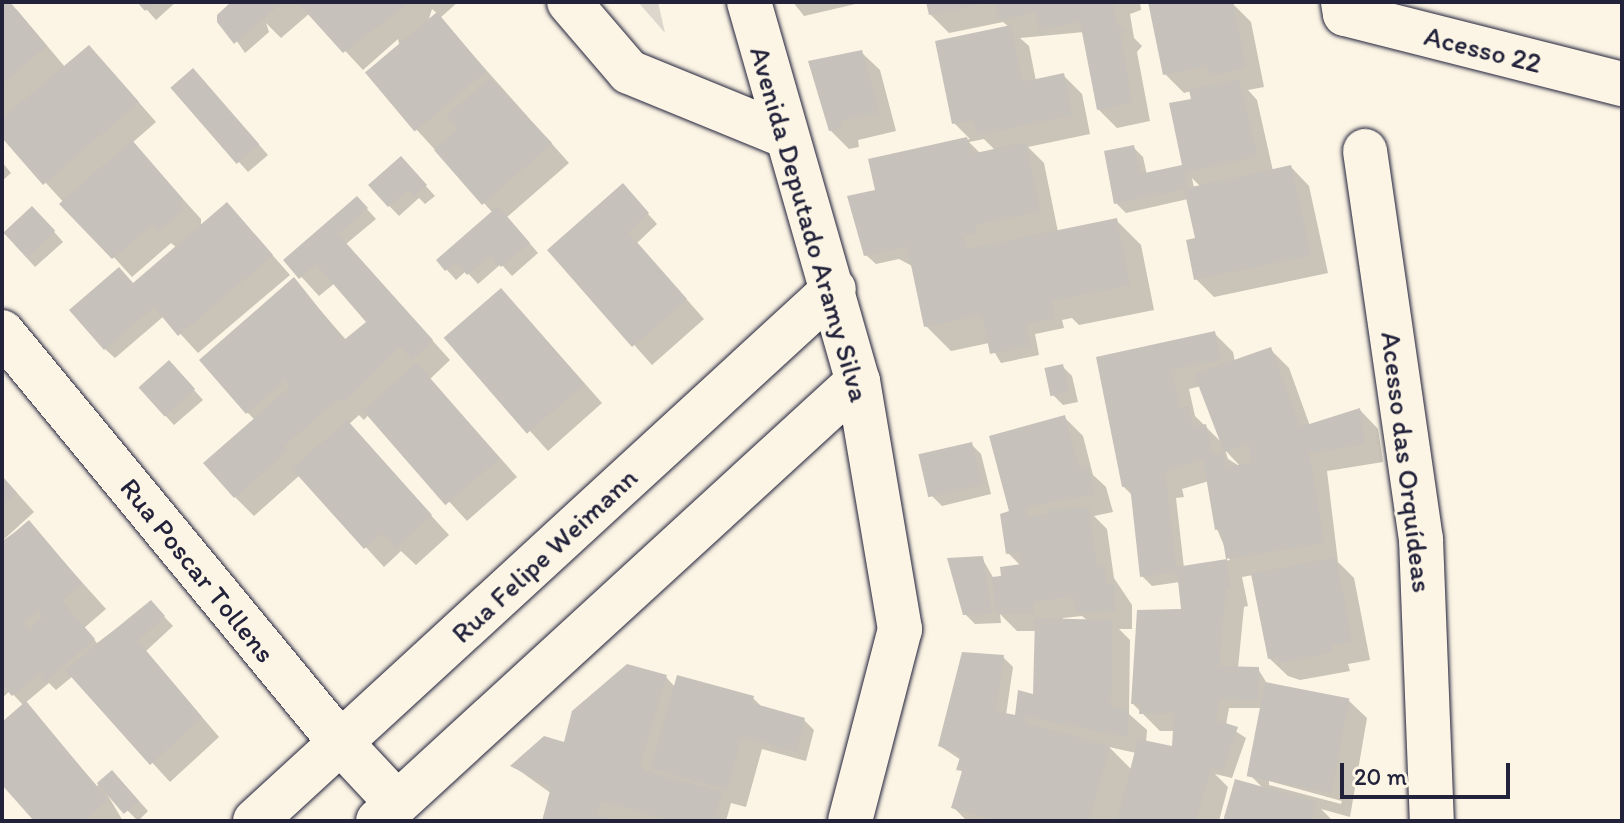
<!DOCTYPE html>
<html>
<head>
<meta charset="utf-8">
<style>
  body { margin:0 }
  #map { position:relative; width:1624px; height:823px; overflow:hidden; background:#fcf5e5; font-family:Itim,sans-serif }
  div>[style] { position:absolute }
  .green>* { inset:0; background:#dcd6cc }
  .shadow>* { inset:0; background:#0003 }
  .building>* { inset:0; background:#c6c1bb; transform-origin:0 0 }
  .roads { filter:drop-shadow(0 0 2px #22223b) drop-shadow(0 0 2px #22223b) }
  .street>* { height:44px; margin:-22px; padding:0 22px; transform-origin:22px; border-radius:22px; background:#fcf5e5 }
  span { translate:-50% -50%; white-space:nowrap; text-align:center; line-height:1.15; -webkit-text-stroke:6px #fcf5e5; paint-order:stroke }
  .street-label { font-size:28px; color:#22223b }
  .frame { position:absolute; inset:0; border:4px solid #22223b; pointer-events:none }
  .scale { position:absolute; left:1340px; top:763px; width:170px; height:36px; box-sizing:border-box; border:4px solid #22223b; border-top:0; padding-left:10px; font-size:24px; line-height:28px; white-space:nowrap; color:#22223b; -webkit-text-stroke:6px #fcf5e5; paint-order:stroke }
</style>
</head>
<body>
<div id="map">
  <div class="green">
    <i style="clip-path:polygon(638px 2px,658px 2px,665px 33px)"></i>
  </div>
  <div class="shadow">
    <i style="clip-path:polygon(2px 2px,17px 10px,65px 67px,107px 66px,156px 122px,132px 143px,201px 219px,201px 228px,245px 224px,290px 275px,198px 353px,164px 316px,115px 358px,105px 349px,134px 285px,177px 248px,171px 243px,132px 277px,2px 135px)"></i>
    <i style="clip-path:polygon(140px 2px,176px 2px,156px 20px)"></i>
    <i style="clip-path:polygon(evenodd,235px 2px,458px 2px,440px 18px,569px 163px,507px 217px,538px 253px,512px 276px,501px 264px,478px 284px,466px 271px,456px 280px,438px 260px,493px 213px,416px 129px,398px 39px,363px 70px,310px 13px,281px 38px,266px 23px,269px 32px,245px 53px,219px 15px,235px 2px,432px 9px,438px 14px,428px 22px,432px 9px)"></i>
    <i style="clip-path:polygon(793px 2px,859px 2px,860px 3px,804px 16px)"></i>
    <i style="clip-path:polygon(evenodd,928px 2px,1140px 2px,1141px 10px,1130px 14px,1134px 38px,1142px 46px,1137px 52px,1150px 121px,1117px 128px,1098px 109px,1084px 32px,1020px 38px,1029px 46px,1036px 81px,1063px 75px,1082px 94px,1090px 134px,1028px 147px,1044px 163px,1058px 232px,1116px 220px,1141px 245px,1154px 310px,1079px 325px,1072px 318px,1062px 320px,1064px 328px,1035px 334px,1039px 355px,1001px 363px,989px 343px,951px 351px,926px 326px,914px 267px,899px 259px,876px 264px,866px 255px,877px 192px,870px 161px,970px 139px,954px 123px,1009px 27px,1003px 22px,949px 33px,930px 14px,928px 2px,984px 139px,996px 151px,981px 154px,969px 142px,984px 139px)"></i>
    <i style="clip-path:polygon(evenodd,1153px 2px,1232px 3px,1251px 22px,1264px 87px,1248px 90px,1257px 100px,1273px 171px,1291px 167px,1309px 186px,1328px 273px,1214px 297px,1196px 279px,1197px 239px,1188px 199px,1126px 213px,1116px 203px,1133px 147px,1143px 157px,1147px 175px,1184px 166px,1193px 100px,1191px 91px,1184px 93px,1165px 74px,1153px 2px,1192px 178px,1201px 187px,1194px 188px,1192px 178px)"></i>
    <i style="clip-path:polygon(861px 52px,880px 70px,896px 131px,858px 140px,859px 147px,849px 149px,830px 130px)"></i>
    <i style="clip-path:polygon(202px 80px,268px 155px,248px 172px,239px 162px)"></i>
    <i style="clip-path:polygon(2px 162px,11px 173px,2px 181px)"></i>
    <i style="clip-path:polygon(410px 169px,435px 196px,425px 204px,419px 198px,399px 216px,370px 186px)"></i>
    <i style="clip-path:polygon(632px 196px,657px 224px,637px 243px,704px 319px,652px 365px,550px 250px)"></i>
    <i style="clip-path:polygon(366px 208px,376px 219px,346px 244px,450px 360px,430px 379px,517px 477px,467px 521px,369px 414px,364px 420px,359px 415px,348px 425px,449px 535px,416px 565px,401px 551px,384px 567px,300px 475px,254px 516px,235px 497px,255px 420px,247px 412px,294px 280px,347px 341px,368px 322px,335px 283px,319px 296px,286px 260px)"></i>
    <i style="clip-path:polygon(42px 218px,63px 242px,35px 267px,4px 233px)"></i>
    <i style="clip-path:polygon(520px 310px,602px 403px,548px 451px,448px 339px)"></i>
    <i style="clip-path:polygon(evenodd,1214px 333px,1233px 352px,1235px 362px,1270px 349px,1289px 368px,1310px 426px,1360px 410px,1378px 429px,1383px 462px,1327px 471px,1338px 562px,1354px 578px,1370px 660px,1348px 664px,1350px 671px,1300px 680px,1288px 676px,1269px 658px,1253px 575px,1242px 577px,1248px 606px,1244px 607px,1238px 668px,1258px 669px,1268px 685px,1348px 700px,1367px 718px,1350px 817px,1321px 809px,1333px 821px,1225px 821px,1264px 789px,1251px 776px,1263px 708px,1229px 708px,1226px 725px,1246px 738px,1232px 778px,1215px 774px,1228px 787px,1219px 821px,967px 821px,953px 807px,963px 774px,961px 760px,940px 746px,1003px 657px,1013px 667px,1006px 715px,1017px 717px,1035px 696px,1037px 631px,1017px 631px,1000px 614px,1001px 623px,975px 624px,965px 614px,982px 558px,994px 579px,1021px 566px,1008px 553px,1012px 513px,1064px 417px,1083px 436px,1093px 475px,1106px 487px,1113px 512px,1094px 516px,1107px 529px,1114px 578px,1132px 605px,1132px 629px,1119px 629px,1130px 640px,1129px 714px,1147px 730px,1146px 743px,1173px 749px,1174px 731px,1160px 731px,1133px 704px,1183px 611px,1180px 582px,1152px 586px,1142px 576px,1133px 496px,1123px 486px,1099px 359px,1214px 333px,1201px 386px,1222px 443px,1195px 416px,1189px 389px,1201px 386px,1214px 333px,1225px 450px,1241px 467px,1228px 459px,1225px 450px,1214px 333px,1209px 481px,1217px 529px,1230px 560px,1184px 568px,1176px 498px,1184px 497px,1182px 489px,1209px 481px,1214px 333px,1082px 616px,1088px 621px,1063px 621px,1063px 618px,1082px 616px,1214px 333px,1109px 747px,1136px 753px,1132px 770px,1109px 747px,1214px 333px,1269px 781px,1342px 801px,1341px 804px,1269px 785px,1269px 781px)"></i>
    <i style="clip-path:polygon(1062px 366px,1072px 376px,1078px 402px,1063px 405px,1053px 395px)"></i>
    <i style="clip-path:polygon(178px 372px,203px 400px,174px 425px,140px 388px)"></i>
    <i style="clip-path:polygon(971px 444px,981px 454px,991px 494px,942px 506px,932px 496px)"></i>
    <i style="clip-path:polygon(2px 476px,34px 512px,2px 541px)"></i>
    <i style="clip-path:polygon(29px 523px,106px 609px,84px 628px,97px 643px,151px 603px,173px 626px,146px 651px,219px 737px,170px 782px,73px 676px,56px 690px,49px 683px,25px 703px,97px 786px,112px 772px,122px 782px,148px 811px,138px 821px,101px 784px,123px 821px,36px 821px,2px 782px,2px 719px,5px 723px,24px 706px,10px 691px,2px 698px,2px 541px)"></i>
    <i style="clip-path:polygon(666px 677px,675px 687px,753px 698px,764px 709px,804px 720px,814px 730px,806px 761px,762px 749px,746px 807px,731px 803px,726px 821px,544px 821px,552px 794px,513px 766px,546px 737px,565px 745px)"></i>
  </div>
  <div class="building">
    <i style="clip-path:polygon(2px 2px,10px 2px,47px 46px,2px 84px)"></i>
    <i style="clip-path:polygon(137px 2px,156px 2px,145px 11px)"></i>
    <i style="clip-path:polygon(231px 2px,283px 2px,234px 44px,217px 22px,217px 15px)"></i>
    <i style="clip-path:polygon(297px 2px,410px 2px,343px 53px)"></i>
    <i style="clip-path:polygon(926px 2px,985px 2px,985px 3px,929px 15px)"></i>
    <i style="clip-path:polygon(994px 2px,1113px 2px,1117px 26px,1123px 25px,1125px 32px,1120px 34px,1132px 103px,1097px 110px,1080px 22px,1039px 30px,1035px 12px,999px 20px)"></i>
    <i style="clip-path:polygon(1148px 2px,1233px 2px,1246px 68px,1209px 76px,1207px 66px,1163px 75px)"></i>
    <i style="left:437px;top:12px;width:77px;height:94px;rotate:50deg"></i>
    <i style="clip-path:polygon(1011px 25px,1022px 82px,1064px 73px,1072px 115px,977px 135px,974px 120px,952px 124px,935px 41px)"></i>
    <i style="clip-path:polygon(89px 45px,139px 102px,43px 185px,2px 138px,2px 118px)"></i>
    <i style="clip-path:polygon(862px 50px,879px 113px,840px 121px,842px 128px,829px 131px,808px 61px)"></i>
    <i style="left:193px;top:68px;width:101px;height:30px;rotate:49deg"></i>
    <i style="clip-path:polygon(490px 78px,552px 143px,482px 205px,434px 150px,458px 129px,446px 116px)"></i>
    <i style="clip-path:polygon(1239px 79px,1257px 156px,1184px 173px,1187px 188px,1291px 165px,1311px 255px,1194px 280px,1186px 240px,1195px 238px,1184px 189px,1114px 204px,1104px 151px,1134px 145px,1140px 174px,1182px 165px,1169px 103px,1191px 99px,1189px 90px)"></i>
    <i style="clip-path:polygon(967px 137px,971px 154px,1026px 142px,1040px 211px,975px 225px,977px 233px,964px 235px,967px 249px,1117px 218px,1130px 285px,1052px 301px,1055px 318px,1026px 324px,1030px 345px,990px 354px,982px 315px,924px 327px,907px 246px,864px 256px,847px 196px,875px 190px,868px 159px)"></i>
    <i style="clip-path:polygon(132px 140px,183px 199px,180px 203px,185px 209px,158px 232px,152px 225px,112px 259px,59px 204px)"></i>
    <i style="clip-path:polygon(401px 156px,427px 185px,414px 196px,408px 190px,388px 207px,368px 185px)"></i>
    <i style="clip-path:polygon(623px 183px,649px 213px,628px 232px,687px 299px,632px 347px,547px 250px)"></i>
    <i style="clip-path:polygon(357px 196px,368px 208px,338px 234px,433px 340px,412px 360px,400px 347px,344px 403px,339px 398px,284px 446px,288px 451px,234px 498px,203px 463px,290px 387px,285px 380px,246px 414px,199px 360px,294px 277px,344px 340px,366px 322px,316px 264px,299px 279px,283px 260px)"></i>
    <i style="clip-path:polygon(227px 202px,273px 255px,178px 336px,154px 307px,104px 350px,69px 310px,119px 267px,133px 283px)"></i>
    <i style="left:32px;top:206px;width:34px;height:39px;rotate:47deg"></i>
    <i style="clip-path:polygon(498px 206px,530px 243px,501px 267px,491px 255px,467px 275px,456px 262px,445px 271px,436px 260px)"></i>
    <i style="left:501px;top:288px;width:127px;height:76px;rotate:49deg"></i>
    <i style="clip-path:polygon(evenodd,1215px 331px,1221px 360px,1171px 370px,1180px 408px,1188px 406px,1193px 427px,1206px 424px,1213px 455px,1224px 452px,1194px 374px,1271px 347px,1300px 427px,1360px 408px,1365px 444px,1309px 453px,1324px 543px,1226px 559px,1221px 529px,1215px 530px,1203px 459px,1165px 471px,1176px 567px,1227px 559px,1230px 588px,1226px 588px,1219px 666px,1259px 667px,1259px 700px,1219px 699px,1216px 720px,1238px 727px,1223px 770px,1211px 767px,1196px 821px,1117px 821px,1138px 739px,1172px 746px,1174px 713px,1139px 714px,1140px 704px,1131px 704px,1137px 610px,1181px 609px,1177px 572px,1140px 577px,1130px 486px,1122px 487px,1096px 357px,1215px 331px,1249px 444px,1251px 463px,1225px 467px,1224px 452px,1249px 444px)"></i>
    <i style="left:169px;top:360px;width:39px;height:41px;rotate:48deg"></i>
    <i style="left:417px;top:363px;width:126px;height:72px;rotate:49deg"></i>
    <i style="left:1063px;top:364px;width:29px;height:19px;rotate:78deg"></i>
    <i style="clip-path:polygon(1065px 415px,1079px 468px,1088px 466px,1095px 494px,1026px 507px,1027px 517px,1048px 514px,1048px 509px,1089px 508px,1097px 566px,1104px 565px,1107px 585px,1114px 584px,1115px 611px,1076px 612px,1073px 596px,1033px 602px,1034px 613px,996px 614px,992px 577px,1001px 576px,1000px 567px,1021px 564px,1019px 552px,1006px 554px,1000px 514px,1009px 511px,989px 436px)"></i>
    <i style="clip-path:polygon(347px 420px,432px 515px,396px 548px,383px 533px,364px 549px,292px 469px)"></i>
    <i style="left:972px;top:442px;width:44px;height:55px;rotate:77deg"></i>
    <i style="clip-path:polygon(2px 476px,17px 493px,2px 506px)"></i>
    <i style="clip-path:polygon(evenodd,29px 520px,82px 583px,62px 601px,95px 639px,45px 682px,39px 674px,12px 696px,2px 685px,2px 543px,29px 520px,38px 610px,43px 617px,29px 629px,24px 623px,38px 610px)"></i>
    <i style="clip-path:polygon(983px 556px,992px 614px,963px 615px,947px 558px)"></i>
    <i style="clip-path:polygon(1336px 557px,1352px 641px,1331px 646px,1333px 652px,1279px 663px,1278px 657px,1268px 659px,1251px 574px)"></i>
    <i style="clip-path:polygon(151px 600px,165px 616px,138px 641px,202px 717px,150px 765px,65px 670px)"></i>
    <i style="clip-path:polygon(1035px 618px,1112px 620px,1111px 708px,1129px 709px,1127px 737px,1027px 717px,1025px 723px,1110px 746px,1089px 821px,1000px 821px,951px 808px,962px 771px,956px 770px,961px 754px,938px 746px,962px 652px,1004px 655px,996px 711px,1015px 715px,1018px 690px,1033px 694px)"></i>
    <i style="clip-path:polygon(627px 664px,667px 675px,640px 764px,646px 771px,722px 792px,715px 816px,730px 821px,673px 821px,600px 801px,597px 815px,616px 821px,542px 821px,551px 787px,510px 766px,544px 736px,564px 742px,572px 711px)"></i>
    <i style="clip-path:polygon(677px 675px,754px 696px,752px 703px,805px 718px,796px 752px,742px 737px,727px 790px,651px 768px)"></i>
    <i style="left:1265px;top:682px;width:86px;height:96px;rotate:11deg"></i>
    <i style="clip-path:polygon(26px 701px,108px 800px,84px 821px,34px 821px,2px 785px,2px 722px)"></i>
    <i style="left:112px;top:770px;width:41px;height:20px;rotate:49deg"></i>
    <i style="clip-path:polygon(1235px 779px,1316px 802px,1311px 821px,1223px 821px)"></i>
  </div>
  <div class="roads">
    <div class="street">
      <i style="left:569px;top:2px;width:92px;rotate:49.4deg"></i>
      <i style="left:629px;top:72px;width:170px;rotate:22.2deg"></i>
      <i style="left:749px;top:2px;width:394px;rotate:74deg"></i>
      <i style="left:858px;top:381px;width:252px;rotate:80.4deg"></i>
      <i style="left:900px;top:629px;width:198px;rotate:104.6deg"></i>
      <i style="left:1343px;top:2px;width:12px;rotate:81deg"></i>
      <i style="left:1345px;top:14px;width:286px;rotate:14.2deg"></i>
      <i style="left:1365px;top:151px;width:392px;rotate:81.8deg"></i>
      <i style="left:1421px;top:539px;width:282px;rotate:87.8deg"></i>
      <i style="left:2px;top:332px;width:531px;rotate:50.5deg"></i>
      <i style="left:340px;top:742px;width:83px;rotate:46.9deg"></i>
      <i style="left:255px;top:821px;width:786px;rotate:-42.58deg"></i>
      <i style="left:378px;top:821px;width:651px;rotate:-42.51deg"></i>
    </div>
  </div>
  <div class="street-label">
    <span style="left:1483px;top:49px;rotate:14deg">Acesso 22</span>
    <span style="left:810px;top:224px;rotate:74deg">Avenida Deputado Aramy Silva</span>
    <span style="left:1407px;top:462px;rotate:83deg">Acesso das Orquídeas</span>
    <span style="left:544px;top:555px;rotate:-43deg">Rua Felipe Weimann</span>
    <span style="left:198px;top:570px;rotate:51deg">Rua Poscar Tollens</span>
  </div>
  <div class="frame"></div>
  <div class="scale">20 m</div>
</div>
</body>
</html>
